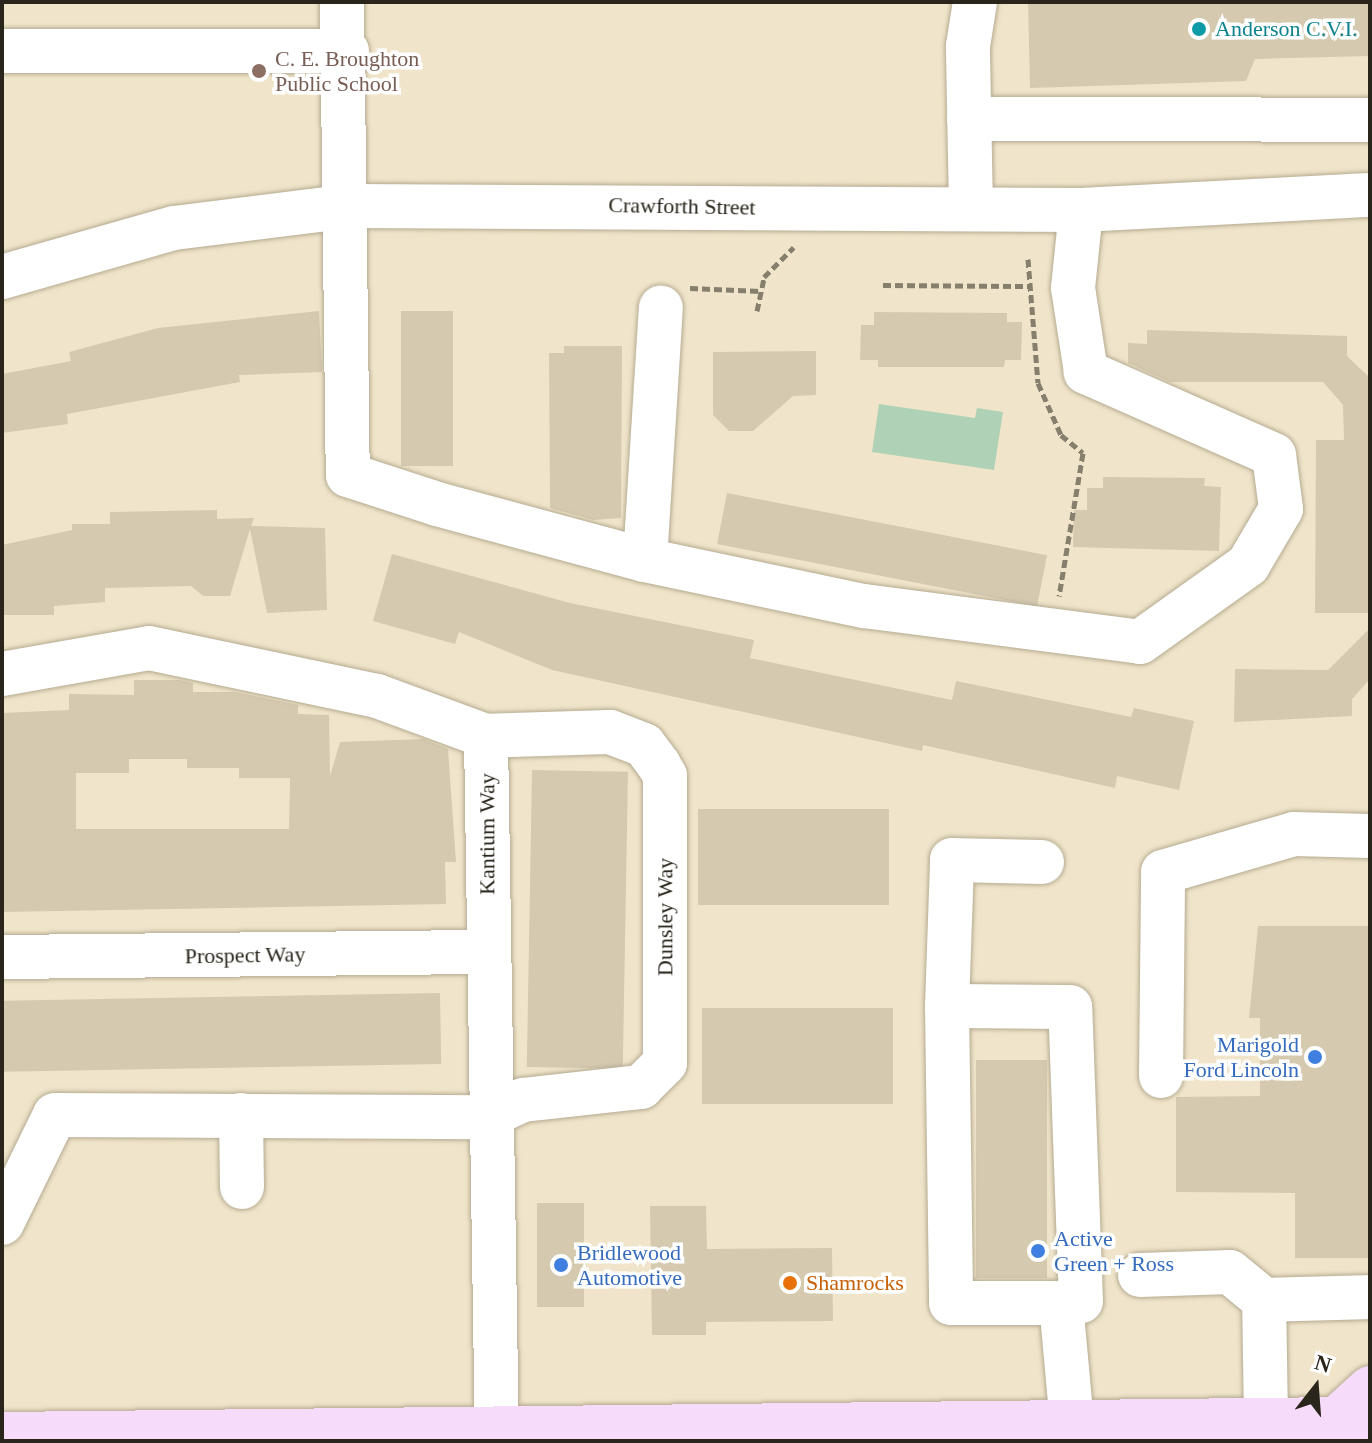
<!DOCTYPE html>
<html>
<head>
<meta charset="utf-8">
<style>
  body { margin:0 }
  #map { position:relative; width:1372px; height:1443px; overflow:hidden; background:#f0e5ca; font-family:Georgia,serif }
  div>[style] { position:absolute }
  .green>* { inset:0; background:#afd1b5 }
  .building>* { inset:0; background:#d5cab0; transform-origin:0 0 }
  .path>* { height:5px; margin-top:-2.5px; transform-origin:0; background:repeating-linear-gradient(90deg,#867f6d 0 8px,transparent 0 12px) }
  .roads { filter:drop-shadow(0 0 2px #b5ab92) drop-shadow(0 0 2px #b5ab92) }
  .minor>* { height:44px; margin:-22px; padding:0 22px; transform-origin:22px; border-radius:22px; background:#fff }
  .major>* { height:44px; margin:-22px; padding:0 22px; transform-origin:22px; border-radius:22px; background:#f6dbfa }
  .dots>* { width:22px; height:22px; translate:-50% -50%; box-sizing:border-box; border:4px solid #fff; border-radius:50% }
  span { translate:-50% -50%; white-space:nowrap; text-align:center; line-height:1.15; -webkit-text-stroke:7px #fff; paint-order:stroke }
  .culture-label { font-size:22px; color:#0d838f }
  .left { translate:0 -50%; text-align:left }
  .education-label { font-size:22px; color:#785e54 }
  .street-label { font-size:22px; color:#29251b }
  .shop-label { font-size:22px; color:#366cbe }
  .right { translate:-100% -50%; text-align:right }
  .food-label { font-size:22px; color:#c56008 }
  .frame { position:absolute; inset:0; border:4px solid #29251b; pointer-events:none }
  .north { position:absolute; left:1276px; top:1347px; width:80px; height:80px; -webkit-text-stroke:6px #fff; paint-order:stroke; rotate:17deg; font-size:22px; font-weight:700; line-height:32px; text-align:center; color:#29251b }
  .north::after { content:''; display:block; margin:auto; width:28px; height:36px; background:#29251b; clip-path:polygon(50% 0,100% 100%,50% 72%,0 100%) }
</style>
</head>
<body>
<div id="map">
  <div class="green">
    <i style="clip-path:polygon(879px 404px,975px 418px,977px 408px,1003px 412px,994px 470px,872px 452px)"></i>
  </div>
  <div class="building">
    <i style="clip-path:polygon(1028px 2px,1370px 2px,1370px 56px,1255px 59px,1246px 81px,1030px 88px)"></i>
    <i style="clip-path:polygon(319px 311px,322px 372px,239px 375px,240px 382px,67px 414px,68px 424px,2px 433px,2px 374px,71px 361px,69px 352px,158px 328px)"></i>
    <i style="left:401px;top:311px;width:52px;height:155px"></i>
    <i style="clip-path:polygon(874px 312px,1007px 313px,1007px 322px,1022px 322px,1021px 360px,1005px 360px,1004px 367px,878px 367px,878px 360px,860px 360px,861px 325px,874px 325px)"></i>
    <i style="clip-path:polygon(1147px 330px,1347px 336px,1347px 356px,1370px 378px,1368px 613px,1315px 613px,1316px 440px,1344px 440px,1343px 405px,1323px 382px,1170px 382px,1128px 363px,1128px 343px,1147px 344px)"></i>
    <i style="clip-path:polygon(564px 346px,622px 346px,621px 518px,593px 520px,550px 508px,549px 353px,564px 353px)"></i>
    <i style="clip-path:polygon(816px 351px,816px 395px,793px 396px,753px 431px,729px 431px,713px 415px,713px 352px)"></i>
    <i style="clip-path:polygon(1103px 477px,1205px 478px,1204px 486px,1221px 487px,1219px 551px,1073px 547px,1074px 510px,1087px 510px,1087px 488px,1103px 488px)"></i>
    <i style="left:727px;top:493px;width:326px;height:52px;rotate:11deg"></i>
    <i style="clip-path:polygon(217px 510px,217px 519px,254px 518px,251px 526px,325px 528px,327px 610px,267px 613px,250px 529px,230px 596px,203px 596px,191px 586px,105px 588px,105px 602px,54px 606px,54px 615px,2px 615px,2px 545px,72px 530px,72px 524px,110px 524px,110px 512px)"></i>
    <i style="clip-path:polygon(392px 554px,570px 603px,754px 640px,750px 658px,952px 700px,956px 681px,1131px 717px,1134px 708px,1194px 721px,1179px 790px,1117px 776px,1115px 788px,923px 745px,922px 751px,552px 670px,459px 632px,455px 644px,373px 621px)"></i>
    <i style="clip-path:polygon(1370px 628px,1370px 679px,1352px 699px,1352px 716px,1234px 722px,1235px 669px,1328px 670px)"></i>
    <i style="clip-path:polygon(evenodd,134px 680px,179px 680px,193px 683px,193px 692px,235px 692px,298px 705px,298px 714px,329px 715px,330px 776px,340px 742px,423px 739px,448px 749px,456px 862px,445px 862px,446px 904px,2px 912px,2px 713px,69px 710px,69px 694px,134px 695px,134px 680px,129px 759px,187px 759px,187px 768px,239px 768px,239px 778px,290px 778px,289px 829px,76px 829px,76px 773px,129px 773px,129px 759px)"></i>
    <i style="left:532px;top:770px;width:96px;height:297px;rotate:1deg"></i>
    <i style="left:698px;top:809px;width:191px;height:96px"></i>
    <i style="clip-path:polygon(1258px 926px,1369px 926px,1370px 1258px,1295px 1258px,1295px 1193px,1176px 1192px,1176px 1097px,1260px 1096px,1260px 1018px,1249px 1018px)"></i>
    <i style="left:440px;top:993px;width:71px;height:438px;rotate:89deg"></i>
    <i style="left:702px;top:1008px;width:191px;height:96px"></i>
    <i style="left:976px;top:1060px;width:71px;height:218px"></i>
    <i style="left:537px;top:1203px;width:47px;height:104px"></i>
    <i style="clip-path:polygon(650px 1206px,706px 1206px,707px 1249px,832px 1248px,833px 1321px,706px 1322px,706px 1335px,652px 1335px)"></i>
  </div>
  <div class="path">
    <i style="left:1028px;top:259px;width:124px;rotate:85.4deg"></i>
    <i style="left:1038px;top:383px;width:57px;rotate:66.1deg"></i>
    <i style="left:1061px;top:435px;width:28px;rotate:39deg"></i>
    <i style="left:1083px;top:453px;width:145px;rotate:99.5deg"></i>
    <i style="left:883px;top:285px;width:147px;rotate:0.4deg"></i>
    <i style="left:690px;top:288px;width:71px;rotate:2.4deg"></i>
    <i style="left:757px;top:311px;width:35px;rotate:-78deg"></i>
    <i style="left:764px;top:277px;width:42px;rotate:-45deg"></i>
  </div>
  <div class="roads">
    <div class="minor">
      <i style="left:342px;top:2px;width:473px;rotate:89.3deg"></i>
      <i style="left:348px;top:475px;width:94px;rotate:18deg"></i>
      <i style="left:437px;top:504px;width:215px;rotate:15.1deg"></i>
      <i style="left:645px;top:560px;width:224px;rotate:11.9deg"></i>
      <i style="left:864px;top:606px;width:278px;rotate:7.4deg"></i>
      <i style="left:1140px;top:642px;width:133px;rotate:-35.5deg"></i>
      <i style="left:1248px;top:565px;width:65px;rotate:-59.5deg"></i>
      <i style="left:1281px;top:509px;width:54px;rotate:-97.4deg"></i>
      <i style="left:1274px;top:455px;width:206px;rotate:-156.2deg"></i>
      <i style="left:1086px;top:372px;width:85px;rotate:-98.8deg"></i>
      <i style="left:1073px;top:288px;width:78px;rotate:-84.1deg"></i>
      <i style="left:2px;top:51px;width:345px"></i>
      <i style="left:969px;top:119px;width:401px;rotate:0.1deg"></i>
      <i style="left:971px;top:209px;width:163px;rotate:-91.1deg"></i>
      <i style="left:968px;top:46px;width:45px;rotate:-81deg"></i>
      <i style="left:2px;top:277px;width:179px;rotate:-15.9deg"></i>
      <i style="left:174px;top:228px;width:177px;rotate:-7.1deg"></i>
      <i style="left:350px;top:206px;width:731px;rotate:0.31deg"></i>
      <i style="left:1081px;top:210px;width:289px;rotate:-3deg"></i>
      <i style="left:645px;top:560px;width:253px;rotate:-86.4deg"></i>
      <i style="left:2px;top:674px;width:149px;rotate:-10deg"></i>
      <i style="left:149px;top:648px;width:233px;rotate:11.9deg"></i>
      <i style="left:377px;top:696px;width:116px;rotate:20.2deg"></i>
      <i style="left:486px;top:736px;width:705px;rotate:89.11deg"></i>
      <i style="left:2px;top:957px;width:486px;rotate:-0.6deg"></i>
      <i style="left:947px;top:1006px;width:146px;rotate:-88deg"></i>
      <i style="left:952px;top:860px;width:90px;rotate:1.3deg"></i>
      <i style="left:1161px;top:1076px;width:204px;rotate:-89.4deg"></i>
      <i style="left:1163px;top:872px;width:136px;rotate:-16.2deg"></i>
      <i style="left:1294px;top:834px;width:76px;rotate:1.5deg"></i>
      <i style="left:241px;top:1115px;width:72px;rotate:89.2deg"></i>
      <i style="left:2px;top:1223px;width:120px;rotate:-63.9deg"></i>
      <i style="left:55px;top:1115px;width:431px;rotate:0.3deg"></i>
      <i style="left:486px;top:1117px;width:41px;rotate:-24.7deg"></i>
      <i style="left:523px;top:1100px;width:119px;rotate:-6.3deg"></i>
      <i style="left:641px;top:1087px;width:34px;rotate:-45deg"></i>
      <i style="left:665px;top:1063px;width:287px;rotate:-90deg"></i>
      <i style="left:665px;top:776px;width:13px;rotate:-119deg"></i>
      <i style="left:659px;top:765px;width:25px;rotate:-127deg"></i>
      <i style="left:644px;top:745px;width:36px;rotate:-159deg"></i>
      <i style="left:610px;top:732px;width:124px;rotate:178.2deg"></i>
      <i style="left:1140px;top:1275px;width:90px;rotate:-1.9deg"></i>
      <i style="left:1230px;top:1272px;width:44px;rotate:39.5deg"></i>
      <i style="left:1061px;top:1303px;width:20px;rotate:-6deg"></i>
      <i style="left:1081px;top:1301px;width:294px;rotate:-92.1deg"></i>
      <i style="left:1070px;top:1007px;width:123px;rotate:-179.5deg"></i>
      <i style="left:947px;top:1006px;width:297px;rotate:89.2deg"></i>
      <i style="left:951px;top:1303px;width:110px"></i>
      <i style="left:1061px;top:1303px;width:121px;rotate:84.8deg"></i>
      <i style="left:1266px;top:1421px;width:121px;rotate:-90.9deg"></i>
      <i style="left:1264px;top:1300px;width:106px;rotate:-1.6deg"></i>
    </div>
    <div class="major">
      <i style="left:1336px;top:1419px;width:46px;rotate:-42.4deg"></i>
      <i style="left:2px;top:1434px;width:1334px;rotate:-0.64deg"></i>
      <i style="left:1336px;top:1419px;width:37px;rotate:24deg"></i>
    </div>
  </div>
  <div class="dots">
    <i style="left:1199px;top:29px;background:#0f9aa8"></i>
    <i style="left:259px;top:71px;background:#8d6e63"></i>
    <i style="left:1315px;top:1057px;background:#3f7fe0"></i>
    <i style="left:1038px;top:1251px;background:#3f7fe0"></i>
    <i style="left:561px;top:1265px;background:#3f7fe0"></i>
    <i style="left:790px;top:1283px;background:#e8710a"></i>
  </div>
  <div class="culture-label">
    <span class="left" style="left:1215px;top:29px">Anderson C.V.I.</span>
  </div>
  <div class="education-label">
    <span class="left" style="left:275px;top:71px">C. E. Broughton<br>Public School</span>
  </div>
  <div class="street-label">
    <span style="left:682px;top:206px;rotate:1deg">Crawforth Street</span>
    <span style="left:487px;top:834px;rotate:-90deg">Kantium Way</span>
    <span style="left:665px;top:917px;rotate:-90deg">Dunsley Way</span>
    <span style="left:245px;top:955px;rotate:-1deg">Prospect Way</span>
  </div>
  <div class="shop-label">
    <span class="right" style="left:1299px;top:1057px">Marigold<br>Ford Lincoln</span>
    <span class="left" style="left:1054px;top:1251px">Active<br>Green + Ross</span>
    <span class="left" style="left:577px;top:1265px">Bridlewood<br>Automotive</span>
  </div>
  <div class="food-label">
    <span class="left" style="left:806px;top:1283px">Shamrocks</span>
  </div>
  <div class="frame"></div>
  <div class="north">N</div>
</div>
</body>
</html>
